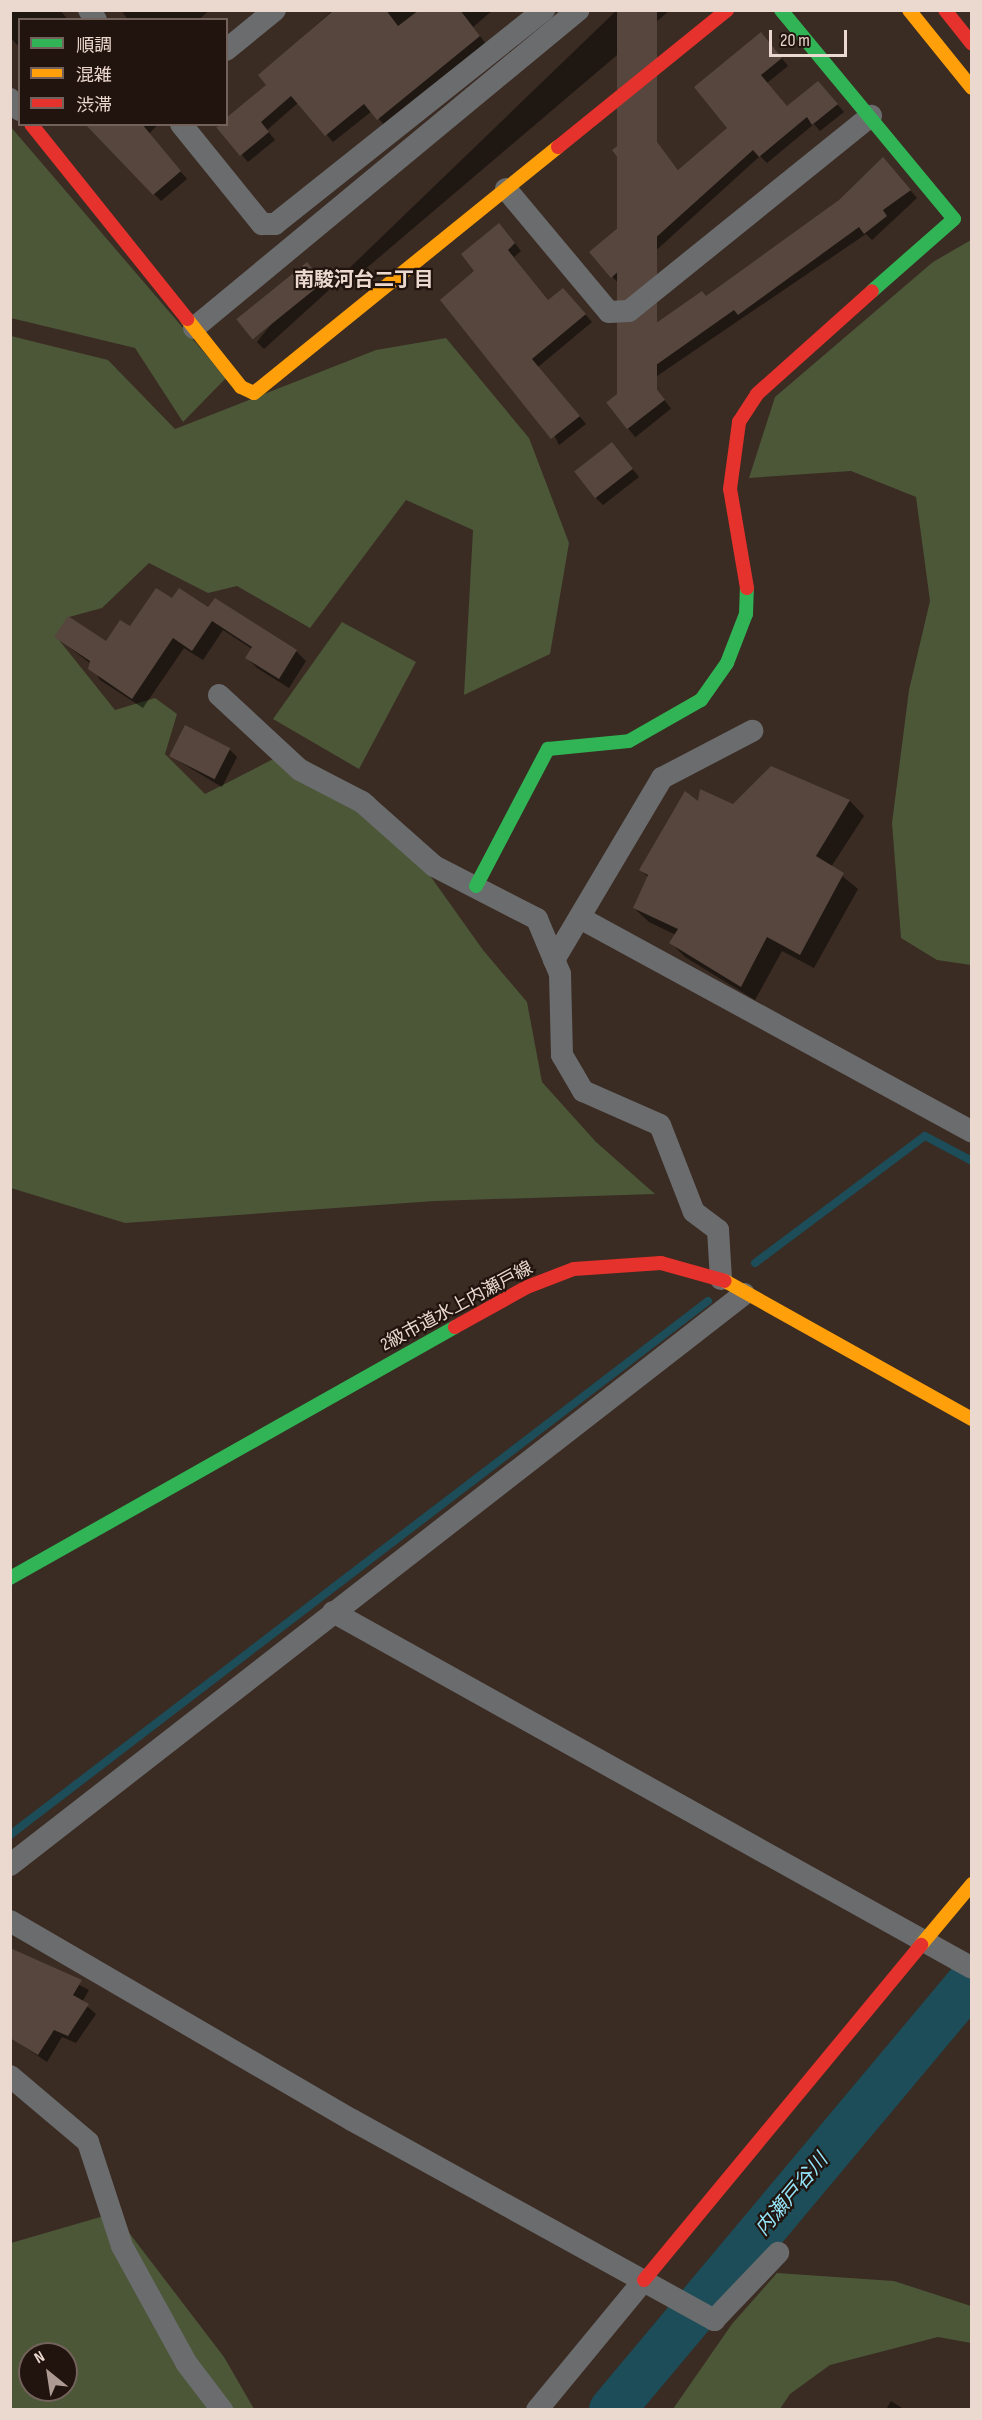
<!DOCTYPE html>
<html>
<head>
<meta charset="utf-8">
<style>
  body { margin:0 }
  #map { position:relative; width:982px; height:2420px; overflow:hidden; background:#3a2b23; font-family:"Sofia Sans Condensed","Noto Sans JP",sans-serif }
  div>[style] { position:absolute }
  .green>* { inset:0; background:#4b5737 }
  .shadow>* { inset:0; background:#0007; transform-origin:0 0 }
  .stream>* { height:8px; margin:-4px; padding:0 4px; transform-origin:4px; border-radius:4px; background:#1c4d58 }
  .river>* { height:46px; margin:-23px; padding:0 23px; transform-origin:23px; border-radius:23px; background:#1c4d58 }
  .building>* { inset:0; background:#56463e; transform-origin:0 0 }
  .street>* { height:22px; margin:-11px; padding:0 11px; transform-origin:11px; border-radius:11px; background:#6b6c6e }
  .fast>* { height:14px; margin:-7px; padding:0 7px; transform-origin:7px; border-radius:7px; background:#30b455 }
  .slow>* { height:14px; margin:-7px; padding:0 7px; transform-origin:7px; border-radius:7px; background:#ff9f0a }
  .jam>* { height:14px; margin:-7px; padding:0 7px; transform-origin:7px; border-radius:7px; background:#e5322d }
  span { translate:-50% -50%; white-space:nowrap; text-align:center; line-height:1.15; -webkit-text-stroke:4.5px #21140e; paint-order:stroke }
  .street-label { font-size:18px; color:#ebd8cf }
  .neighbourhood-label { font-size:20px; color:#ebd8cf; font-weight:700 }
  .water-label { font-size:20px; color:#94e5fa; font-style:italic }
  .frame { position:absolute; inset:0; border:12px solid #ebd8cf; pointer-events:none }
  .legend { position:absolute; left:18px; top:18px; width:210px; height:108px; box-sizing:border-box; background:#21140e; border:2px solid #72625b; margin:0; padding:8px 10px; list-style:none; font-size:18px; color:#ebd8cf }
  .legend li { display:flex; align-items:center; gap:12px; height:30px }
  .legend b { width:30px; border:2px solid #72625b }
  .north { position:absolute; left:18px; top:2342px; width:60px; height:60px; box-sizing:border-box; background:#21140e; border:2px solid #72625b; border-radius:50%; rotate:330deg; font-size:16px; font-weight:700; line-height:24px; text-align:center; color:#ebd8cf }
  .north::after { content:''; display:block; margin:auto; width:21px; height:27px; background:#ad9b93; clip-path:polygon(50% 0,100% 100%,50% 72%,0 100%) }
  .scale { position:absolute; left:769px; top:30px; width:78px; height:27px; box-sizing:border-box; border:3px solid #ebd8cf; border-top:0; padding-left:8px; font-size:18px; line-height:21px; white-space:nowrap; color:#ebd8cf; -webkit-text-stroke:4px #21140e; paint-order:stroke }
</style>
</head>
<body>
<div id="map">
  <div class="green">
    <i style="clip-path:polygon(10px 126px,226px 378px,183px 422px,135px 348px,11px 318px)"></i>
    <i style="clip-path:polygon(971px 240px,971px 965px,937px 960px,901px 938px,892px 823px,909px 690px,930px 601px,916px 497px,851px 471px,749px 478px,775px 397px,933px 262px)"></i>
    <i style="clip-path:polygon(11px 336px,108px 360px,175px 429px,376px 350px,446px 338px,529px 438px,569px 543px,550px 654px,464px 695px,473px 530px,406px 500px,310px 628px,237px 586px,208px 593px,149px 563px,102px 608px,69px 617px,59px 640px,115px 710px,155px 698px,177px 714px,165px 754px,205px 794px,289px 751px,374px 797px,483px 950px,527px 1002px,542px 1082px,596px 1142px,655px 1194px,435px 1201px,125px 1223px,11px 1188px)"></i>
    <i style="clip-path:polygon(342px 622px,416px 662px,359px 769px,273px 719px)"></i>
    <i style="clip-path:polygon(evenodd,114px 2213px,224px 2357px,254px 2409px,11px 2410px,11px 2243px,114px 2213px,30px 2354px,66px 2354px,66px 2390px,30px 2390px,30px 2354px)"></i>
    <i style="clip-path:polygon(777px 2273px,894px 2281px,971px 2306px,971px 2343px,938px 2337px,830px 2365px,790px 2394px,780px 2409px,673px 2409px,732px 2324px)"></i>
  </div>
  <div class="shadow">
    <i style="clip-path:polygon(10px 10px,60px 10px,68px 20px,20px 20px,20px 48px,10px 37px)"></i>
    <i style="clip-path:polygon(121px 10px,210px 10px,198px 20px,128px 20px)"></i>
    <i style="clip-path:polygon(333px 10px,493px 10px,473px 27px,486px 44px,385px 126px,372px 111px,333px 142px,299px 102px,267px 130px,275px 140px,248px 162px,218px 127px,268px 85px,260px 75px)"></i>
    <i style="clip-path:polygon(617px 10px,670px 10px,343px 288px,336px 281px)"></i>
    <i style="clip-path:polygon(768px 41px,788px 66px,767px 83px,787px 107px,825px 91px,844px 112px,820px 131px,814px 124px,767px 163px,760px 156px,619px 284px,591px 253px,645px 207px,645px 128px,679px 171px,729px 129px)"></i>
    <i style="clip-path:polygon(86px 124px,158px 124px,149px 134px,187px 179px,161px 201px)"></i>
    <i style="clip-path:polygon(890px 167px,917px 198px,872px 240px,866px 234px,657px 376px,650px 369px,706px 298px)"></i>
    <i style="clip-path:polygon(506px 232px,521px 251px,514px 257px,549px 302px,570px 297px,592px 322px,538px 367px,586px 424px,559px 445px,476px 272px)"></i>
    <i style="clip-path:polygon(314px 271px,329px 290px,264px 349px,257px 342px)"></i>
    <i style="left:644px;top:375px;width:43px;height:46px;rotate:51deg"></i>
    <i style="clip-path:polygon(612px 444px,639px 477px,603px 505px,596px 498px)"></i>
    <i style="clip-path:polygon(173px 600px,209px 610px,296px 651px,306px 661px,289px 688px,257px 668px,247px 658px,252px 649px,223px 630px,203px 660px,184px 648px,143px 708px,100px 680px,91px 664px,56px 637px,107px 644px)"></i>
    <i style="clip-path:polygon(230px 750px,237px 757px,222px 787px,170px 756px)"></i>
    <i style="clip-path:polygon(772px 768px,850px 801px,864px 816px,831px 867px,858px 889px,814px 968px,782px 951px,755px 1000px,685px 957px,671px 943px,676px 935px,649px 922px,634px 908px,648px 877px,641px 870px,700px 804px,733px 806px)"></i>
    <i style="clip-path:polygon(12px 1950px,89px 1990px,82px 2002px,96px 2014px,76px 2043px,62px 2037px,47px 2062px,10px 2037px)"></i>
    <i style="clip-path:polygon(891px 2401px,905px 2410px,886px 2410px)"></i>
  </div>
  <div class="stream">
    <i style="left:755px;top:1263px;width:212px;rotate:-36.8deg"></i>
    <i style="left:925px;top:1136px;width:53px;rotate:28deg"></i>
    <i style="left:10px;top:1835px;width:879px;rotate:-37.42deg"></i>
  </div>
  <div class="river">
    <i style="left:612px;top:2410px;width:561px;rotate:-50.06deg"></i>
  </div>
  <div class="building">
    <i style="clip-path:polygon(334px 10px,386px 10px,398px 26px,419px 10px,460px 10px,480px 36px,377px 120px,364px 104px,325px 136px,291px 96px,261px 122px,269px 132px,240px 156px,216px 127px,226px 124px,226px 118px,266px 85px,258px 75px)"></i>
    <i style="left:617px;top:10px;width:40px;height:391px"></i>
    <i style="clip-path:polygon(761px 32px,782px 58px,761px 75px,787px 106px,818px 81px,838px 104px,812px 125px,807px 117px,759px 157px,753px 150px,611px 278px,589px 252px,643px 207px,639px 203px,647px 197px,612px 150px,645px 126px,678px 170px,727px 128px,694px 87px)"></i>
    <i style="clip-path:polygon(85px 124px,142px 124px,181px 171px,153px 195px)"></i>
    <i style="clip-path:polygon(883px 157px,911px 190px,883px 210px,887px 216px,864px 234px,859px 227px,738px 315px,734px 310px,649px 370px,629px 342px,702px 291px,706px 296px,839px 200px)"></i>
    <i style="clip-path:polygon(499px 223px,515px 243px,508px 250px,548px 300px,563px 288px,586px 314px,532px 359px,580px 416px,551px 439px,440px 300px,474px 271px,461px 254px)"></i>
    <i style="left:307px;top:262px;width:26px;height:91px;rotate:51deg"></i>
    <i style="left:644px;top:373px;width:34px;height:48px;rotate:52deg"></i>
    <i style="left:612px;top:442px;width:34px;height:48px;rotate:52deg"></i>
    <i style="clip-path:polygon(156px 588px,172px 598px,179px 588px,208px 607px,215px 598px,297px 650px,279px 679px,245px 658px,252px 647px,212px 621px,192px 651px,173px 638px,132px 699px,88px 669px,90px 661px,54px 637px,68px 616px,106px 641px,120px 620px,130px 626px)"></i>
    <i style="left:185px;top:725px;width:51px;height:35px;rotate:27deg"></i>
    <i style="clip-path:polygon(771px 766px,850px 800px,816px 856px,844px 873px,800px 955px,767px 937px,741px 987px,669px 943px,678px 929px,633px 908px,648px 875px,639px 870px,685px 791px,698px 801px,700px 789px,733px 804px)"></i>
    <i style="clip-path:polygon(10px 1948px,82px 1980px,73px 1995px,89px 2004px,68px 2036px,54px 2030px,38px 2055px,10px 2038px)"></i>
  </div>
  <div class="street">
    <i style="left:89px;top:10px;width:12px;rotate:55deg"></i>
    <i style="left:226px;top:50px;width:63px;rotate:-39.2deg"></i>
    <i style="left:10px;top:99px;width:15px;rotate:48deg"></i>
    <i style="left:181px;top:124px;width:129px;rotate:51deg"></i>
    <i style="left:262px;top:224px;width:13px"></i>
    <i style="left:275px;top:224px;width:344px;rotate:-38.5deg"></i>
    <i style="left:506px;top:189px;width:160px;rotate:50.1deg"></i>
    <i style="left:609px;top:312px;width:20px;rotate:-3deg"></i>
    <i style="left:629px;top:311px;width:311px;rotate:-38.9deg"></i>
    <i style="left:194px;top:328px;width:499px;rotate:-39.6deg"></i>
    <i style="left:219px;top:695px;width:110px;rotate:42.8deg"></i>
    <i style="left:300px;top:770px;width:70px;rotate:27.3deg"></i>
    <i style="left:362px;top:802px;width:96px;rotate:41.6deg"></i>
    <i style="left:434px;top:866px;width:116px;rotate:27.2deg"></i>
    <i style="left:537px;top:919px;width:60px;rotate:67.3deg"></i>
    <i style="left:560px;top:974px;width:81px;rotate:88.6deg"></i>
    <i style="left:562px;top:1055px;width:42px;rotate:59.7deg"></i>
    <i style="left:583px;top:1091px;width:84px;rotate:23.8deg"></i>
    <i style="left:660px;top:1125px;width:93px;rotate:68.7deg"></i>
    <i style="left:694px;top:1212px;width:30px;rotate:37deg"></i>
    <i style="left:718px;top:1230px;width:49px;rotate:86.5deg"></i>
    <i style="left:582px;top:919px;width:444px;rotate:28.6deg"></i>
    <i style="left:554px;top:960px;width:212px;rotate:-59.3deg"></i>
    <i style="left:662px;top:778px;width:102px;rotate:-27.6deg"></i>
    <i style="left:333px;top:1612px;width:731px;rotate:29.12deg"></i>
    <i style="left:10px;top:1865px;width:930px;rotate:-37.88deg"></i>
    <i style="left:10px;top:1921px;width:396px;rotate:30.2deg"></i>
    <i style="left:352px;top:2120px;width:414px;rotate:28.9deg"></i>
    <i style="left:714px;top:2320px;width:93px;rotate:-46.3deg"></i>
    <i style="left:10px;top:2076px;width:102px;rotate:40.2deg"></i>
    <i style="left:88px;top:2142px;width:109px;rotate:71.9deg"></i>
    <i style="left:122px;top:2246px;width:135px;rotate:61.2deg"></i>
    <i style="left:187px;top:2364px;width:58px;rotate:52.7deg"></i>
    <i style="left:537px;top:2410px;width:168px;rotate:-50.5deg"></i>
  </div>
  <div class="fast">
    <i style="left:781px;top:10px;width:271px;rotate:50.4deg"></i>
    <i style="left:954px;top:219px;width:109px;rotate:138.7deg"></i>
    <i style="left:476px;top:886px;width:155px;rotate:-62.3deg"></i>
    <i style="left:548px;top:749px;width:81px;rotate:-5.6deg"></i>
    <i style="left:629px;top:741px;width:83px;rotate:-29.7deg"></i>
    <i style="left:701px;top:700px;width:45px;rotate:-54.9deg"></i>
    <i style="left:727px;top:663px;width:53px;rotate:-68.8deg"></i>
    <i style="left:746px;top:614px;width:26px;rotate:-88deg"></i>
    <i style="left:10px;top:1578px;width:511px;rotate:-29.42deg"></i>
  </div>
  <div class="slow">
    <i style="left:909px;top:10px;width:100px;rotate:51.1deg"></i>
    <i style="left:187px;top:319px;width:87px;rotate:51.5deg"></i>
    <i style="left:241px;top:387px;width:14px;rotate:25deg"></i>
    <i style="left:254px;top:393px;width:391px;rotate:-39deg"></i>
    <i style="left:725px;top:1281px;width:283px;rotate:29.2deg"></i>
    <i style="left:921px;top:1945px;width:80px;rotate:-50.1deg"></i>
  </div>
  <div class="jam">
    <i style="left:945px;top:10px;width:43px;rotate:51.5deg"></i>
    <i style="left:31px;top:124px;width:250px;rotate:51.3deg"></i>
    <i style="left:558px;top:147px;width:218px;rotate:-39deg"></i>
    <i style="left:747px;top:588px;width:100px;rotate:-99.7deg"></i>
    <i style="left:730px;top:489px;width:68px;rotate:-82.3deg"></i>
    <i style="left:739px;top:422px;width:33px;rotate:-57deg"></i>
    <i style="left:757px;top:394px;width:154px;rotate:-41.8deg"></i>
    <i style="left:455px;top:1327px;width:82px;rotate:-29.1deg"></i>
    <i style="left:527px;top:1287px;width:50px;rotate:-21deg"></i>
    <i style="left:574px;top:1269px;width:87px;rotate:-3.9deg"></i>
    <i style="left:661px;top:1263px;width:66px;rotate:15.7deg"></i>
    <i style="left:644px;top:2280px;width:435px;rotate:-50.4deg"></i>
  </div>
  <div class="street-label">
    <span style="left:457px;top:1307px;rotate:-28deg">2級市道水上内瀬戸線</span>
  </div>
  <div class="neighbourhood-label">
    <span style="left:364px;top:280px">南駿河台二丁目</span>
  </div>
  <div class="water-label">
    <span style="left:792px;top:2195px;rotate:-50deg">内瀬戸谷川</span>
  </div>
  <div class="frame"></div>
  <ul class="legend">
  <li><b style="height:8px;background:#30b455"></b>順調</li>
  <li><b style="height:8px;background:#ff9f0a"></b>混雑</li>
  <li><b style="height:8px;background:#e5322d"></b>渋滞</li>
  </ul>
  <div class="north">N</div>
  <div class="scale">20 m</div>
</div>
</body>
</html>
